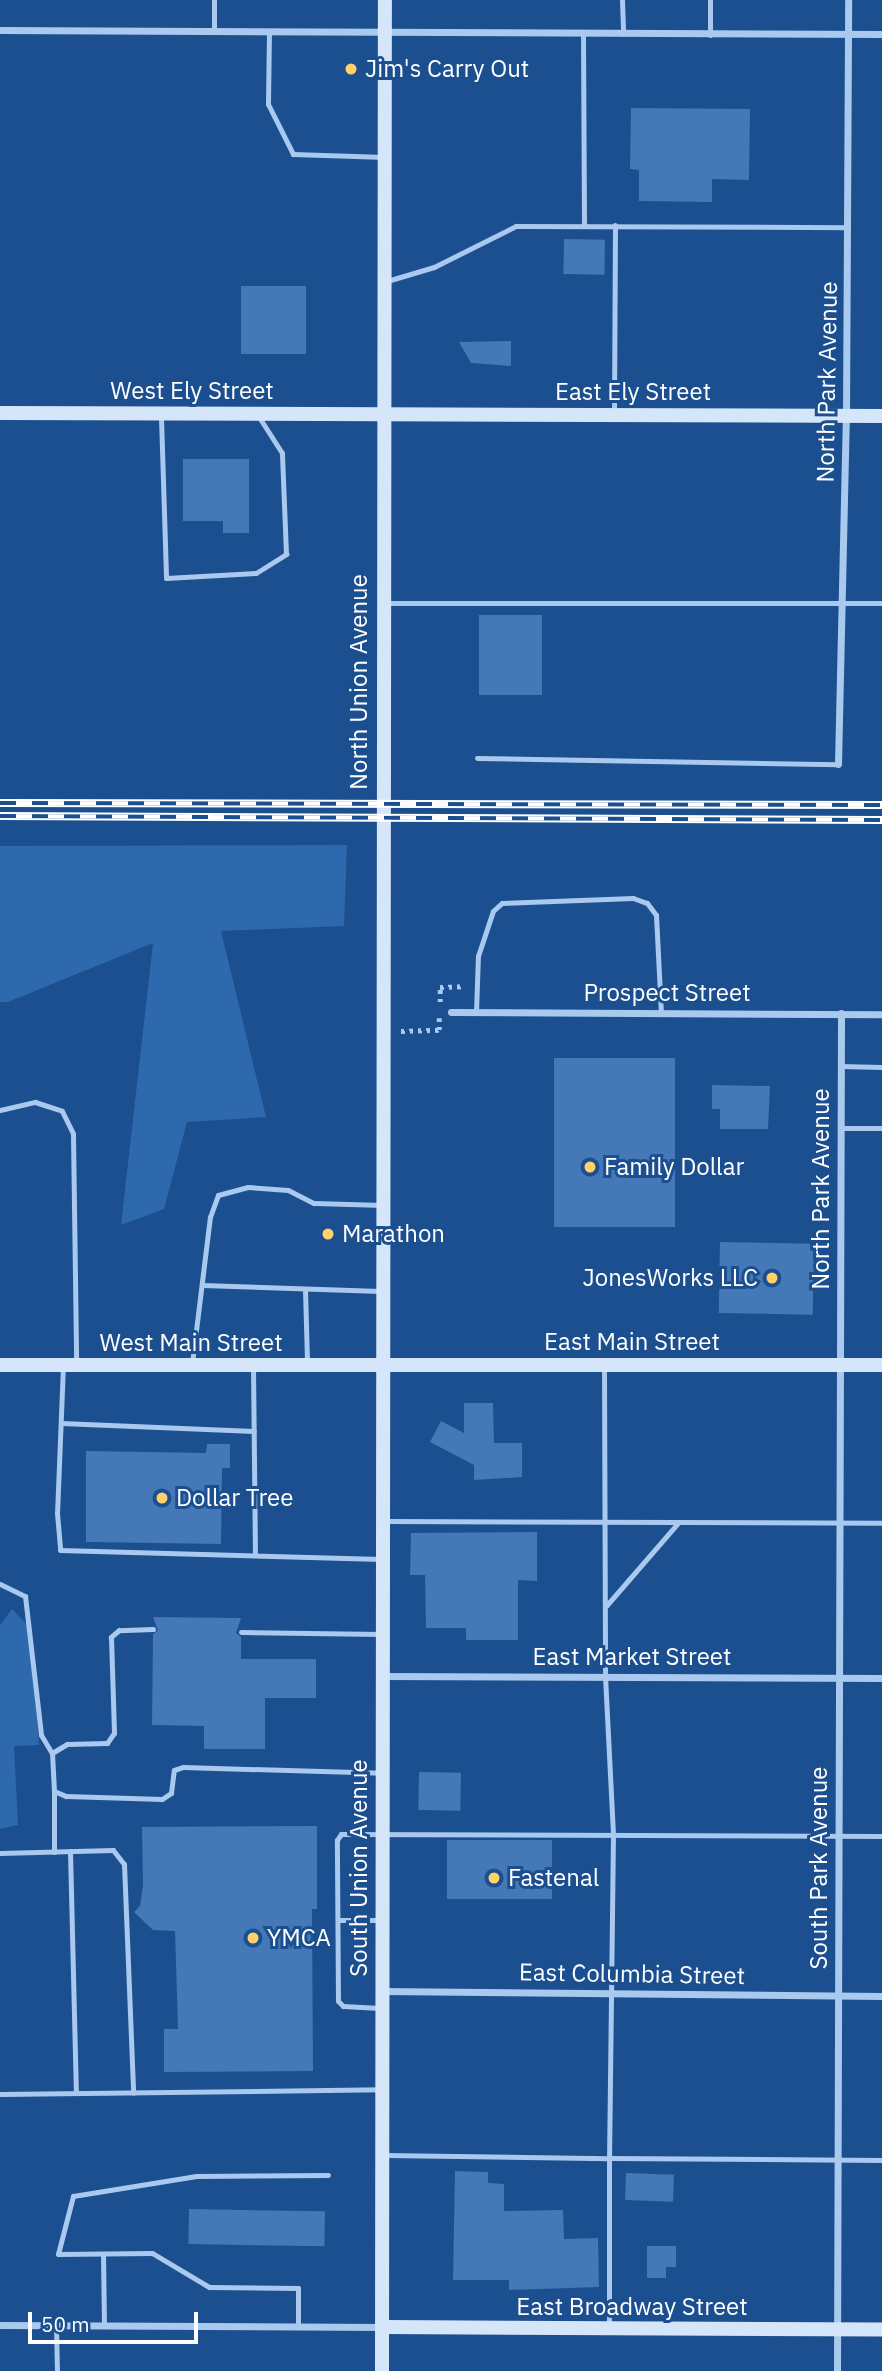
<!DOCTYPE html>
<html>
<head>
<meta charset="utf-8">
<style>
  body { margin:0 }
  #map { position:relative; width:882px; height:2371px; overflow:hidden; background:#1b4f8f; font-family:"IBM Plex Sans",sans-serif }
  div>[style] { position:absolute }
  .green>* { inset:0; background:#2e69ad }
  .building>* { inset:0; background:#4478b7; transform-origin:0 0 }
  .path>* { height:4.5px; margin-top:-2.25px; transform-origin:0; background:repeating-linear-gradient(90deg,#a9c9ee 0 3.5px,transparent 0 8.5px) }
  .lane>* { height:5px; margin:-2.5px; padding:0 2.5px; transform-origin:2.5px; border-radius:2.5px; background:#a9c9ee }
  .street>* { height:7px; margin:-3.5px; padding:0 3.5px; transform-origin:3.5px; border-radius:3.5px; background:#a9c9ee }
  .secondary>* { height:14px; margin:-7px; padding:0 7px; transform-origin:7px; border-radius:7px; background:#d6e6fa }
  .rail>* { height:8px; margin-top:-4px; transform-origin:0; background:repeating-linear-gradient(90deg,#1b4f8f 0 16px,#fff 0 32px); box-sizing:border-box; border-block:2px solid #fff }
  .dots>* { width:19px; height:19px; translate:-50% -50%; box-sizing:border-box; border:4px solid #1b4f8f; border-radius:50% }
  span { translate:-50% -50%; white-space:nowrap; text-align:center; line-height:1.15; -webkit-text-stroke:6px #1b4f8f; paint-order:stroke }
  .poi-label { font-size:24px; color:#fff }
  .left { translate:0 -50%; text-align:left }
  .right { translate:-100% -50%; text-align:right }
  .street-label { font-size:24px; color:#fff }
  .scale { position:absolute; left:28px; top:2312px; width:170px; height:32px; box-sizing:border-box; border:4px solid #fff; border-top:0; padding-left:9px; font-size:21px; line-height:24px; white-space:nowrap; color:#fff; -webkit-text-stroke:5px #1b4f8f; paint-order:stroke }
</style>
</head>
<body>
<div id="map">
  <div class="green">
    <i style="clip-path:polygon(347px 845px,344px 926px,221px 931px,266px 1117px,187px 1122px,164px 1209px,121px 1225px,153px 943px,8px 1002px,0 1002px,0 846px)"></i>
    <i style="clip-path:polygon(12px 1609px,31px 1629px,39px 1745px,14px 1746px,18px 1825px,0 1829px,0 1625px)"></i>
  </div>
  <div class="building">
    <i style="clip-path:polygon(631px 108px,750px 109px,749px 180px,712px 179px,712px 202px,639px 201px,639px 170px,630px 169px)"></i>
    <i style="left:564px;top:239px;width:41px;height:35px;rotate:1deg"></i>
    <i style="left:241px;top:286px;width:65px;height:68px"></i>
    <i style="clip-path:polygon(511px 341px,511px 366px,471px 363px,459px 342px)"></i>
    <i style="clip-path:polygon(183px 459px,249px 459px,249px 533px,223px 533px,223px 521px,183px 521px)"></i>
    <i style="left:479px;top:615px;width:63px;height:80px"></i>
    <i style="left:554px;top:1058px;width:121px;height:169px"></i>
    <i style="clip-path:polygon(712px 1085px,770px 1086px,768px 1129px,720px 1129px,720px 1109px,712px 1109px)"></i>
    <i style="left:720px;top:1242px;width:94px;height:71px;rotate:1deg"></i>
    <i style="clip-path:polygon(464px 1403px,493px 1403px,494px 1443px,522px 1443px,522px 1477px,474px 1480px,474px 1465px,430px 1442px,441px 1421px,464px 1433px)"></i>
    <i style="clip-path:polygon(207px 1444px,230px 1444px,230px 1468px,222px 1468px,221px 1544px,86px 1542px,86px 1451px,206px 1453px)"></i>
    <i style="clip-path:polygon(537px 1532px,537px 1581px,518px 1580px,518px 1640px,466px 1640px,466px 1628px,426px 1628px,425px 1575px,410px 1575px,411px 1533px)"></i>
    <i style="clip-path:polygon(153px 1617px,241px 1618px,236px 1633px,241px 1637px,241px 1659px,316px 1659px,316px 1698px,265px 1698px,265px 1749px,204px 1749px,204px 1726px,152px 1725px,153px 1634px,158px 1630px)"></i>
    <i style="left:419px;top:1772px;width:42px;height:38px;rotate:1deg"></i>
    <i style="clip-path:polygon(317px 1826px,317px 1909px,312px 1909px,313px 2071px,164px 2072px,164px 2029px,178px 2029px,175px 1931px,153px 1930px,134px 1912px,140px 1906px,143px 1886px,142px 1827px)"></i>
    <i style="left:447px;top:1840px;width:105px;height:59px"></i>
    <i style="clip-path:polygon(455px 2171px,488px 2172px,488px 2183px,504px 2184px,504px 2211px,563px 2210px,564px 2239px,598px 2238px,599px 2287px,509px 2290px,509px 2280px,453px 2280px)"></i>
    <i style="left:626px;top:2173px;width:48px;height:27px;rotate:2deg"></i>
    <i style="left:189px;top:2209px;width:136px;height:35px;rotate:1deg"></i>
    <i style="clip-path:polygon(647px 2246px,676px 2246px,676px 2267px,666px 2267px,666px 2278px,647px 2278px)"></i>
  </div>
  <div class="path">
    <i style="left:440px;top:1002px;width:15px;rotate:-90deg"></i>
    <i style="left:440px;top:987px;width:25px;rotate:-2deg"></i>
    <i style="left:401px;top:1031px;width:38px;rotate:-2deg"></i>
    <i style="left:439px;top:1030px;width:12px;rotate:-90deg"></i>
  </div>
  <div class="lane">
    <i style="left:214px;top:0;width:31px;rotate:90deg"></i>
    <i style="left:622px;top:0;width:34px;rotate:88deg"></i>
    <i style="left:710px;top:0;width:35px;rotate:90deg"></i>
    <i style="left:269px;top:31px;width:73px;rotate:90.8deg"></i>
    <i style="left:268px;top:104px;width:56px;rotate:63.4deg"></i>
    <i style="left:293px;top:154px;width:92px;rotate:1.9deg"></i>
    <i style="left:583px;top:34px;width:191px;rotate:89.7deg"></i>
    <i style="left:387px;top:281px;width:49px;rotate:-16.6deg"></i>
    <i style="left:434px;top:267px;width:92px;rotate:-26.6deg"></i>
    <i style="left:516px;top:226px;width:332px;rotate:0.2deg"></i>
    <i style="left:614px;top:414px;width:189px;rotate:-89.7deg"></i>
    <i style="left:161px;top:417px;width:161px;rotate:88.2deg"></i>
    <i style="left:166px;top:578px;width:90px;rotate:-3.2deg"></i>
    <i style="left:256px;top:573px;width:36px;rotate:-32deg"></i>
    <i style="left:286px;top:554px;width:101px;rotate:-92.3deg"></i>
    <i style="left:282px;top:453px;width:43px;rotate:-122.6deg"></i>
    <i style="left:385px;top:603px;width:497px"></i>
    <i style="left:477px;top:758px;width:361px;rotate:1deg"></i>
    <i style="left:476px;top:1012px;width:56px;rotate:-88deg"></i>
    <i style="left:478px;top:956px;width:47px;rotate:-71.6deg"></i>
    <i style="left:493px;top:911px;width:12px;rotate:-42deg"></i>
    <i style="left:502px;top:903px;width:131px;rotate:-2.2deg"></i>
    <i style="left:633px;top:898px;width:15px;rotate:20deg"></i>
    <i style="left:647px;top:903px;width:15px;rotate:53deg"></i>
    <i style="left:656px;top:915px;width:98px;rotate:87.1deg"></i>
    <i style="left:840px;top:1066px;width:42px;rotate:1.4deg"></i>
    <i style="left:0;top:1110px;width:36px;rotate:-13deg"></i>
    <i style="left:35px;top:1102px;width:28px;rotate:18deg"></i>
    <i style="left:62px;top:1111px;width:25px;rotate:64deg"></i>
    <i style="left:73px;top:1134px;width:228px;rotate:89.2deg"></i>
    <i style="left:840px;top:1128px;width:42px"></i>
    <i style="left:202px;top:1285px;width:178px;rotate:1.9deg"></i>
    <i style="left:305px;top:1289px;width:73px;rotate:88.4deg"></i>
    <i style="left:192px;top:1363px;width:147px;rotate:-83deg"></i>
    <i style="left:210px;top:1217px;width:23px;rotate:-70deg"></i>
    <i style="left:218px;top:1195px;width:31px;rotate:-15deg"></i>
    <i style="left:248px;top:1187px;width:40px;rotate:4.3deg"></i>
    <i style="left:288px;top:1190px;width:29px;rotate:27deg"></i>
    <i style="left:314px;top:1203px;width:69px;rotate:1.7deg"></i>
    <i style="left:63px;top:1365px;width:148px;rotate:92.3deg"></i>
    <i style="left:57px;top:1513px;width:37px;rotate:85deg"></i>
    <i style="left:60px;top:1550px;width:321px;rotate:1.6deg"></i>
    <i style="left:253px;top:1366px;width:189px;rotate:89.4deg"></i>
    <i style="left:604px;top:1368px;width:308px;rotate:89.8deg"></i>
    <i style="left:605px;top:1676px;width:158px;rotate:87.1deg"></i>
    <i style="left:613px;top:1834px;width:324px;rotate:90.7deg"></i>
    <i style="left:609px;top:2158px;width:273px;rotate:0.4deg"></i>
    <i style="left:61px;top:1423px;width:193px;rotate:2.4deg"></i>
    <i style="left:385px;top:1521px;width:497px;rotate:0.2deg"></i>
    <i style="left:0;top:1584px;width:28px;rotate:26deg"></i>
    <i style="left:25px;top:1596px;width:140px;rotate:83.4deg"></i>
    <i style="left:41px;top:1735px;width:21px;rotate:59deg"></i>
    <i style="left:606px;top:1606px;width:110px;rotate:-49.1deg"></i>
    <i style="left:153px;top:1629px;width:34px;rotate:178deg"></i>
    <i style="left:119px;top:1630px;width:11px;rotate:139deg"></i>
    <i style="left:111px;top:1637px;width:96px;rotate:88.2deg"></i>
    <i style="left:114px;top:1733px;width:12px;rotate:125deg"></i>
    <i style="left:107px;top:1743px;width:40px;rotate:178.6deg"></i>
    <i style="left:67px;top:1744px;width:17px;rotate:149deg"></i>
    <i style="left:52px;top:1753px;width:38px;rotate:87deg"></i>
    <i style="left:54px;top:1791px;width:13px;rotate:23deg"></i>
    <i style="left:66px;top:1796px;width:96px;rotate:1.8deg"></i>
    <i style="left:162px;top:1799px;width:11px;rotate:-34deg"></i>
    <i style="left:171px;top:1793px;width:23px;rotate:-83deg"></i>
    <i style="left:174px;top:1770px;width:9px;rotate:-18deg"></i>
    <i style="left:183px;top:1767px;width:198px;rotate:1.7deg"></i>
    <i style="left:241px;top:1632px;width:140px;rotate:0.8deg"></i>
    <i style="left:70px;top:1851px;width:242px;rotate:88.6deg"></i>
    <i style="left:54px;top:1852px;width:61px;rotate:-90deg"></i>
    <i style="left:0;top:1853px;width:113px;rotate:-1.5deg"></i>
    <i style="left:113px;top:1850px;width:18px;rotate:52deg"></i>
    <i style="left:124px;top:1864px;width:229px;rotate:87.7deg"></i>
    <i style="left:338px;top:1920px;width:42px"></i>
    <i style="left:380px;top:2008px;width:37px;rotate:-177deg"></i>
    <i style="left:343px;top:2006px;width:7px;rotate:-135deg"></i>
    <i style="left:338px;top:2001px;width:161px;rotate:-90.4deg"></i>
    <i style="left:337px;top:1840px;width:7px;rotate:-56deg"></i>
    <i style="left:341px;top:1834px;width:541px;rotate:0.21deg"></i>
    <i style="left:0;top:2094px;width:382px;rotate:-0.7deg"></i>
    <i style="left:385px;top:2155px;width:224px;rotate:0.8deg"></i>
    <i style="left:609px;top:2158px;width:169px;rotate:90deg"></i>
    <i style="left:103px;top:2254px;width:72px;rotate:89.2deg"></i>
    <i style="left:56px;top:2325px;width:46px;rotate:88.8deg"></i>
    <i style="left:298px;top:2327px;width:39px;rotate:-90deg"></i>
    <i style="left:298px;top:2288px;width:89px;rotate:-179.4deg"></i>
    <i style="left:209px;top:2287px;width:66px;rotate:-149.2deg"></i>
    <i style="left:152px;top:2253px;width:94px;rotate:179.4deg"></i>
    <i style="left:58px;top:2254px;width:60px;rotate:-75.5deg"></i>
    <i style="left:73px;top:2196px;width:125px;rotate:-9.2deg"></i>
    <i style="left:196px;top:2176px;width:132px;rotate:-0.4deg"></i>
  </div>
  <div class="street">
    <i style="left:0;top:30px;width:882px;rotate:0.26deg"></i>
    <i style="left:838px;top:764px;width:348px;rotate:-88.7deg"></i>
    <i style="left:846px;top:416px;width:416px;rotate:-89.7deg"></i>
    <i style="left:451px;top:1012px;width:431px;rotate:0.3deg"></i>
    <i style="left:382px;top:1676px;width:500px;rotate:0.23deg"></i>
    <i style="left:382px;top:1991px;width:500px;rotate:0.57deg"></i>
    <i style="left:0;top:2325px;width:382px;rotate:0.3deg"></i>
    <i style="left:837px;top:2371px;width:1358px;rotate:-89.83deg"></i>
  </div>
  <div class="secondary">
    <i style="left:0;top:413px;width:882px;rotate:0.19deg"></i>
    <i style="left:0;top:1365px;width:882px"></i>
    <i style="left:383px;top:2327px;width:499px;rotate:0.3deg"></i>
    <i style="left:382px;top:2371px;width:2371px;rotate:-89.93deg"></i>
  </div>
  <div class="rail">
    <i style="left:0;top:803px;width:882px;rotate:0.13deg"></i>
    <i style="left:0;top:816px;width:882px;rotate:0.26deg"></i>
  </div>
  <div class="dots">
    <i style="left:351px;top:69px;background:#ffd166"></i>
    <i style="left:590px;top:1167px;background:#ffd166"></i>
    <i style="left:328px;top:1234px;background:#ffd166"></i>
    <i style="left:772px;top:1278px;background:#ffd166"></i>
    <i style="left:162px;top:1498px;background:#ffd166"></i>
    <i style="left:494px;top:1878px;background:#ffd166"></i>
    <i style="left:253px;top:1938px;background:#ffd166"></i>
  </div>
  <div class="poi-label">
    <span class="left" style="left:365px;top:69px">Jim's Carry Out</span>
    <span class="left" style="left:604px;top:1167px">Family Dollar</span>
    <span class="left" style="left:342px;top:1234px">Marathon</span>
    <span class="right" style="left:758px;top:1278px">JonesWorks LLC</span>
    <span class="left" style="left:176px;top:1498px">Dollar Tree</span>
    <span class="left" style="left:508px;top:1878px">Fastenal</span>
    <span class="left" style="left:267px;top:1938px">YMCA</span>
  </div>
  <div class="street-label">
    <span style="left:827px;top:382px;rotate:-89deg">North Park Avenue</span>
    <span style="left:192px;top:391px">West Ely Street</span>
    <span style="left:633px;top:392px">East Ely Street</span>
    <span style="left:359px;top:682px;rotate:-90deg">North Union Avenue</span>
    <span style="left:667px;top:993px">Prospect Street</span>
    <span style="left:821px;top:1189px;rotate:-90deg">North Park Avenue</span>
    <span style="left:632px;top:1342px">East Main Street</span>
    <span style="left:191px;top:1343px">West Main Street</span>
    <span style="left:632px;top:1657px">East Market Street</span>
    <span style="left:359px;top:1868px;rotate:-90deg">South Union Avenue</span>
    <span style="left:819px;top:1868px;rotate:-90deg">South Park Avenue</span>
    <span style="left:632px;top:1974px;rotate:1deg">East Columbia Street</span>
    <span style="left:632px;top:2307px">East Broadway Street</span>
  </div>
  <div class="scale">50 m</div>
</div>
</body>
</html>
